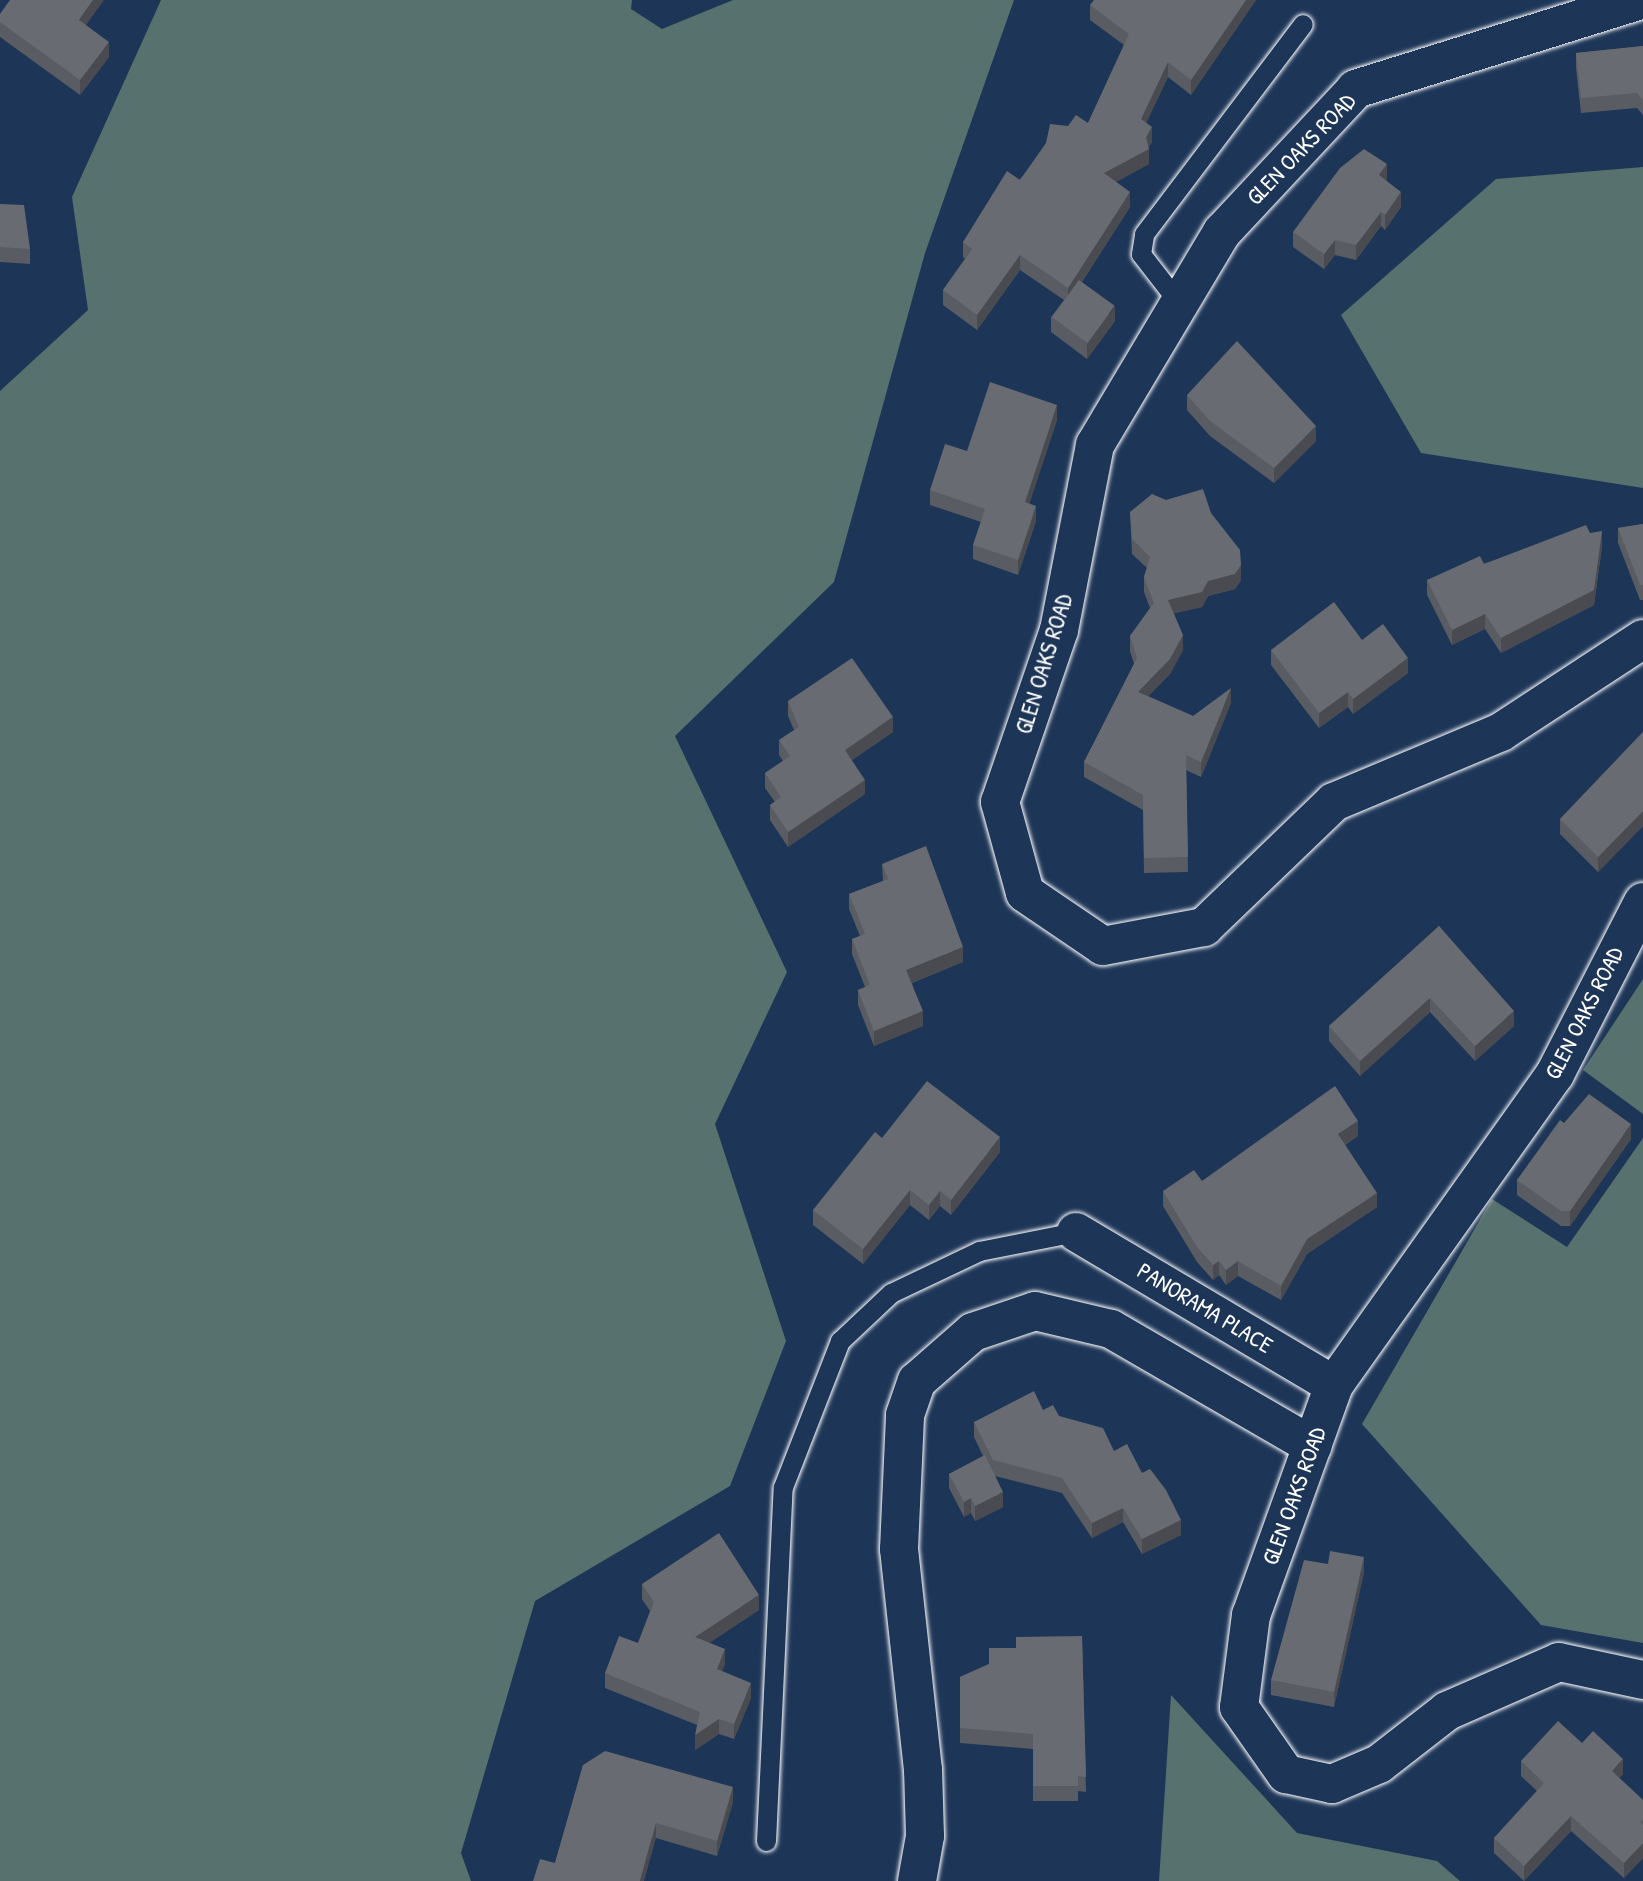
<!DOCTYPE html>
<html>
<head>
<meta charset="utf-8">
<style>
  body { margin:0 }
  #map { position:relative; width:1643px; height:1881px; overflow:hidden; background:#1d3557; font-family:"Patrick Hand",sans-serif }
  div>[style] { position:absolute }
  .green>* { inset:0; background:#57716e }
  .roads { filter:drop-shadow(0 0 2px #fff) drop-shadow(0 0 2px #fff) }
  .service>* { height:19px; margin:-9.5px; padding:0 9.5px; transform-origin:9.5px; border-radius:9.5px; background:#1d3557 }
  .minor>* { height:38px; margin:-19px; padding:0 19px; transform-origin:19px; border-radius:19px; background:#1d3557 }
  .wall>* { inset:0; background:#595c62 }
  .shaded-wall>* { inset:0; background:#494b50 }
  .building>* { inset:0; background:#686b72; transform-origin:0 0 }
  span { translate:-50% -50%; white-space:nowrap; text-align:center; line-height:1.15; -webkit-text-stroke:7px #1d3557; paint-order:stroke }
  .street-label { font-size:23px; color:#fff }
</style>
</head>
<body>
<div id="map">
  <div class="green">
    <i style="clip-path:polygon(161px 0,632px 0,631px 9px,662px 29px,733px 0,1014px 0,925px 253px,834px 582px,675px 736px,787px 972px,715px 1124px,786px 1341px,730px 1486px,535px 1601px,461px 1853px,471px 1881px,0 1881px,0 391px,88px 310px,72px 197px)"></i>
    <i style="clip-path:polygon(1643px 167px,1643px 488px,1421px 453px,1341px 315px,1496px 179px)"></i>
    <i style="clip-path:polygon(1643px 979px,1643px 1114px,1583px 1070px)"></i>
    <i style="clip-path:polygon(1643px 1138px,1643px 1643px,1541px 1625px,1362px 1424px,1492px 1199px,1567px 1247px)"></i>
    <i style="clip-path:polygon(1171px 1695px,1297px 1833px,1437px 1861px,1460px 1881px,1159px 1881px)"></i>
  </div>
  <div class="roads">
    <div class="service">
      <i style="left:1179px;top:303px;width:62px;rotate:-127.8deg"></i>
      <i style="left:1141px;top:254px;width:20px;rotate:-81deg"></i>
      <i style="left:1144px;top:234px;width:263px;rotate:-52.9deg"></i>
      <i style="left:766px;top:1841px;width:354px;rotate:-87.3deg"></i>
      <i style="left:783px;top:1487px;width:157px;rotate:-68.7deg"></i>
      <i style="left:840px;top:1341px;width:70px;rotate:-43.3deg"></i>
      <i style="left:891px;top:1293px;width:98px;rotate:-25.5deg"></i>
      <i style="left:979px;top:1251px;width:99px;rotate:-11.1deg"></i>
    </div>
    <div class="minor">
      <i style="left:1641px;top:0;width:299px;rotate:162.7deg"></i>
      <i style="left:1356px;top:89px;width:196px;rotate:133.1deg"></i>
      <i style="left:1222px;top:232px;width:248px;rotate:120.8deg"></i>
      <i style="left:1095px;top:445px;width:188px;rotate:101deg"></i>
      <i style="left:1059px;top:630px;width:182px;rotate:108.9deg"></i>
      <i style="left:1000px;top:802px;width:94px;rotate:74.6deg"></i>
      <i style="left:1025px;top:893px;width:94px;rotate:34.2deg"></i>
      <i style="left:1103px;top:946px;width:103px;rotate:-10.7deg"></i>
      <i style="left:1204px;top:927px;width:180px;rotate:-43.9deg"></i>
      <i style="left:1334px;top:802px;width:181px;rotate:-22.7deg"></i>
      <i style="left:1501px;top:732px;width:170px;rotate:-33.2deg"></i>
      <i style="left:1643px;top:902px;width:193px;rotate:117.1deg"></i>
      <i style="left:1555px;top:1074px;width:382px;rotate:125.4deg"></i>
      <i style="left:1334px;top:1385px;width:245px;rotate:109.8deg"></i>
      <i style="left:1251px;top:1615px;width:93px;rotate:97.4deg"></i>
      <i style="left:1239px;top:1707px;width:82px;rotate:55deg"></i>
      <i style="left:1286px;top:1774px;width:47px;rotate:12.3deg"></i>
      <i style="left:1332px;top:1784px;width:51px;rotate:-23.1deg"></i>
      <i style="left:1379px;top:1764px;width:86px;rotate:-37.9deg"></i>
      <i style="left:1447px;top:1711px;width:122px;rotate:-23.6deg"></i>
      <i style="left:1559px;top:1662px;width:86px;rotate:12.1deg"></i>
      <i style="left:1076px;top:1232px;width:300px;rotate:30.7deg"></i>
      <i style="left:917px;top:1881px;width:46px;rotate:-79.9deg"></i>
      <i style="left:925px;top:1836px;width:66px;rotate:-91.7deg"></i>
      <i style="left:923px;top:1770px;width:222px;rotate:-96.2deg"></i>
      <i style="left:899px;top:1549px;width:134px;rotate:-87.4deg"></i>
      <i style="left:905px;top:1415px;width:36px;rotate:-71deg"></i>
      <i style="left:917px;top:1381px;width:74px;rotate:-41.2deg"></i>
      <i style="left:973px;top:1332px;width:65px;rotate:-18.7deg"></i>
      <i style="left:1035px;top:1311px;width:78px;rotate:13.3deg"></i>
      <i style="left:1111px;top:1329px;width:233px;rotate:30.1deg"></i>
    </div>
  </div>
  <div class="wall">
    <i style="clip-path:polygon(1094px 0,1256px 0,1191px 95px,1168px 77px,1146px 123px,1152px 142px,1148px 148px,1149px 164px,1116px 182px,1130px 207px,1082px 282px,1115px 321px,1087px 359px,1051px 332px,1051px 317px,1064px 300px,1020px 270px,977px 330px,943px 305px,943px 290px,965px 259px,963px 257px,963px 242px,1068px 126px,1088px 123px,1124px 45px,1090px 20px,1090px 5px)"></i>
    <i style="clip-path:polygon(0 14px,86px 25px,109px 57px,80px 95px,0 37px)"></i>
    <i style="clip-path:polygon(1643px 46px,1643px 115px,1637px 108px,1581px 113px,1576px 68px,1576px 53px)"></i>
    <i style="clip-path:polygon(1387px 179px,1386px 180px,1401px 207px,1385px 230px,1381px 226px,1356px 260px,1335px 255px,1324px 269px,1293px 247px,1293px 232px)"></i>
    <i style="clip-path:polygon(0 204px,30px 249px,30px 264px,0 262px)"></i>
    <i style="clip-path:polygon(1187px 395px,1316px 441px,1274px 483px,1210px 436px,1187px 410px)"></i>
    <i style="clip-path:polygon(1057px 420px,1029px 504px,1036px 521px,1018px 575px,973px 559px,973px 545px,981px 522px,930px 505px,930px 490px,967px 451px)"></i>
    <i style="clip-path:polygon(1166px 500px,1211px 513px,1241px 580px,1235px 589px,1208px 596px,1202px 607px,1174px 613px,1183px 650px,1170px 674px,1148px 696px,1193px 716px,1231px 703px,1201px 777px,1186px 770px,1188px 872px,1144px 873px,1143px 810px,1084px 777px,1084px 762px,1134px 664px,1130px 651px,1130px 636px,1150px 608px,1144px 592px,1144px 577px,1147px 568px,1132px 554px,1130px 512px)"></i>
    <i style="clip-path:polygon(1643px 524px,1643px 600px,1640px 600px,1618px 543px,1618px 528px)"></i>
    <i style="clip-path:polygon(1590px 533px,1602px 546px,1594px 605px,1501px 653px,1485px 629px,1452px 645px,1427px 595px,1427px 580px)"></i>
    <i style="clip-path:polygon(1362px 640px,1408px 673px,1353px 714px,1348px 707px,1319px 728px,1271px 665px,1271px 650px)"></i>
    <i style="clip-path:polygon(788px 701px,893px 732px,852px 760px,865px 794px,788px 847px,770px 820px,770px 805px,775px 802px,765px 788px,765px 773px,783px 761px,779px 755px,779px 740px,794px 730px,788px 716px)"></i>
    <i style="clip-path:polygon(1643px 732px,1643px 826px,1598px 872px,1560px 834px,1560px 819px)"></i>
    <i style="clip-path:polygon(882px 864px,963px 962px,912px 983px,923px 1026px,874px 1046px,858px 1005px,858px 990px,865px 987px,852px 954px,852px 939px,860px 936px,849px 909px,849px 894px,883px 881px)"></i>
    <i style="clip-path:polygon(1439px 926px,1514px 1026px,1475px 1061px,1430px 1012px,1360px 1076px,1329px 1041px,1329px 1026px)"></i>
    <i style="clip-path:polygon(1564px 1123px,1631px 1139px,1570px 1226px,1561px 1226px,1517px 1195px,1517px 1180px)"></i>
    <i style="clip-path:polygon(1358px 1136px,1345px 1145px,1377px 1207px,1307px 1254px,1281px 1300px,1238px 1276px,1226px 1285px,1219px 1275px,1213px 1280px,1197px 1262px,1163px 1206px,1163px 1191px,1202px 1181px)"></i>
    <i style="clip-path:polygon(882px 1138px,1000px 1152px,951px 1215px,940px 1206px,929px 1220px,910px 1205px,863px 1264px,813px 1225px,813px 1210px)"></i>
    <i style="clip-path:polygon(1043px 1410px,1059px 1416px,1114px 1451px,1142px 1473px,1181px 1535px,1142px 1554px,1123px 1522px,1092px 1538px,1062px 1493px,995px 1476px,1003px 1507px,975px 1521px,971px 1513px,964px 1517px,949px 1488px,949px 1474px,983px 1456px,974px 1437px,974px 1422px)"></i>
    <i style="clip-path:polygon(1364px 1572px,1334px 1707px,1271px 1695px,1271px 1680px)"></i>
    <i style="clip-path:polygon(642px 1584px,759px 1610px,709px 1643px,725px 1664px,722px 1671px,751px 1698px,734px 1739px,719px 1734px,695px 1750px,697px 1725px,605px 1688px,605px 1673px,638px 1643px,650px 1611px,642px 1599px)"></i>
    <i style="clip-path:polygon(1082px 1636px,1086px 1792px,1078px 1791px,1078px 1801px,1033px 1801px,1033px 1749px,960px 1743px,960px 1677px,989px 1664px,1016px 1648px)"></i>
    <i style="clip-path:polygon(1582px 1743px,1623px 1774px,1619px 1778px,1643px 1800px,1643px 1858px,1624px 1878px,1571px 1831px,1524px 1881px,1494px 1853px,1494px 1838px,1537px 1791px,1521px 1776px,1521px 1761px)"></i>
    <i style="clip-path:polygon(583px 1765px,733px 1802px,717px 1856px,656px 1838px,555px 1863px)"></i>
  </div>
  <div class="shaded-wall">
    <i style="clip-path:polygon(93px 0,104px 0,79px 35px,79px 20px)"></i>
    <i style="clip-path:polygon(1246px 0,1256px 0,1191px 95px,1191px 80px)"></i>
    <i style="clip-path:polygon(109px 42px,109px 57px,80px 95px,80px 80px)"></i>
    <i style="clip-path:polygon(1168px 62px,1168px 77px,1141px 134px,1141px 119px)"></i>
    <i style="clip-path:polygon(1152px 127px,1152px 142px,1147px 150px,1149px 149px,1149px 164px,1104px 188px,1104px 173px,1146px 137px)"></i>
    <i style="clip-path:polygon(1387px 164px,1387px 179px,1379px 190px,1379px 175px)"></i>
    <i style="clip-path:polygon(1130px 192px,1130px 207px,1068px 303px,1068px 288px)"></i>
    <i style="clip-path:polygon(1401px 192px,1401px 207px,1385px 230px,1385px 215px)"></i>
    <i style="clip-path:polygon(1381px 212px,1381px 226px,1356px 260px,1356px 245px)"></i>
    <i style="clip-path:polygon(1335px 240px,1335px 255px,1324px 269px,1324px 254px)"></i>
    <i style="clip-path:polygon(1020px 255px,1020px 270px,977px 330px,977px 315px)"></i>
    <i style="clip-path:polygon(1115px 306px,1115px 321px,1087px 359px,1087px 344px)"></i>
    <i style="clip-path:polygon(1057px 405px,1057px 420px,1025px 517px,1025px 502px)"></i>
    <i style="clip-path:polygon(1316px 426px,1316px 441px,1274px 483px,1274px 468px)"></i>
    <i style="clip-path:polygon(1036px 506px,1036px 521px,1018px 575px,1018px 560px)"></i>
    <i style="clip-path:polygon(1602px 531px,1602px 546px,1594px 605px,1501px 653px,1501px 638px)"></i>
    <i style="clip-path:polygon(1241px 565px,1241px 580px,1235px 589px,1208px 596px,1202px 607px,1168px 615px,1168px 600px)"></i>
    <i style="clip-path:polygon(1485px 614px,1485px 629px,1452px 645px,1452px 630px)"></i>
    <i style="clip-path:polygon(1183px 635px,1183px 650px,1170px 674px,1138px 707px,1138px 692px)"></i>
    <i style="clip-path:polygon(1408px 658px,1408px 673px,1353px 714px,1353px 699px)"></i>
    <i style="clip-path:polygon(1231px 688px,1231px 703px,1201px 777px,1201px 762px)"></i>
    <i style="clip-path:polygon(1348px 692px,1348px 707px,1319px 728px,1319px 713px)"></i>
    <i style="clip-path:polygon(893px 717px,893px 732px,845px 765px,845px 750px)"></i>
    <i style="clip-path:polygon(865px 780px,865px 794px,788px 847px,788px 832px)"></i>
    <i style="clip-path:polygon(1643px 811px,1643px 826px,1598px 872px,1598px 857px)"></i>
    <i style="clip-path:polygon(963px 947px,963px 962px,906px 985px,906px 970px)"></i>
    <i style="clip-path:polygon(1430px 998px,1430px 1012px,1360px 1076px,1360px 1061px)"></i>
    <i style="clip-path:polygon(923px 1011px,923px 1026px,874px 1046px,874px 1031px)"></i>
    <i style="clip-path:polygon(1514px 1011px,1514px 1026px,1475px 1061px,1475px 1046px)"></i>
    <i style="clip-path:polygon(1358px 1121px,1358px 1136px,1338px 1149px,1338px 1134px)"></i>
    <i style="clip-path:polygon(1631px 1124px,1631px 1139px,1570px 1226px,1570px 1211px)"></i>
    <i style="clip-path:polygon(1000px 1137px,1000px 1152px,951px 1215px,951px 1200px)"></i>
    <i style="clip-path:polygon(910px 1190px,910px 1205px,863px 1264px,863px 1249px)"></i>
    <i style="clip-path:polygon(940px 1191px,940px 1206px,929px 1220px,929px 1205px)"></i>
    <i style="clip-path:polygon(1377px 1193px,1377px 1207px,1307px 1254px,1281px 1300px,1281px 1286px,1307px 1239px)"></i>
    <i style="clip-path:polygon(1219px 1261px,1219px 1275px,1213px 1280px,1213px 1265px)"></i>
    <i style="clip-path:polygon(1238px 1261px,1238px 1276px,1226px 1285px,1226px 1270px)"></i>
    <i style="clip-path:polygon(1003px 1492px,1003px 1507px,975px 1521px,975px 1506px)"></i>
    <i style="clip-path:polygon(971px 1498px,971px 1513px,964px 1517px,964px 1502px)"></i>
    <i style="clip-path:polygon(1123px 1508px,1123px 1522px,1092px 1538px,1092px 1523px)"></i>
    <i style="clip-path:polygon(1181px 1520px,1181px 1535px,1142px 1554px,1142px 1539px)"></i>
    <i style="clip-path:polygon(1364px 1557px,1364px 1572px,1334px 1707px,1334px 1692px)"></i>
    <i style="clip-path:polygon(759px 1595px,759px 1610px,695px 1652px,695px 1637px)"></i>
    <i style="clip-path:polygon(725px 1649px,725px 1664px,717px 1684px,717px 1669px)"></i>
    <i style="clip-path:polygon(751px 1683px,751px 1698px,734px 1739px,734px 1724px)"></i>
    <i style="clip-path:polygon(719px 1719px,719px 1734px,695px 1750px,695px 1735px)"></i>
    <i style="clip-path:polygon(1623px 1759px,1623px 1774px,1612px 1786px,1612px 1771px)"></i>
    <i style="clip-path:polygon(733px 1787px,733px 1802px,717px 1856px,717px 1841px)"></i>
    <i style="clip-path:polygon(1571px 1816px,1571px 1831px,1524px 1881px,1524px 1866px)"></i>
    <i style="clip-path:polygon(656px 1823px,656px 1838px,644px 1881px,640px 1881px)"></i>
    <i style="clip-path:polygon(1643px 1843px,1643px 1858px,1624px 1878px,1624px 1863px)"></i>
  </div>
  <div class="building">
    <i style="clip-path:polygon(10px 0,93px 0,79px 20px,109px 42px,80px 80px,0 22px,0 14px)"></i>
    <i style="clip-path:polygon(1094px 0,1246px 0,1191px 80px,1168px 62px,1141px 119px,1152px 127px,1146px 137px,1149px 149px,1104px 173px,1130px 192px,1068px 288px,1020px 255px,977px 315px,943px 290px,972px 249px,963px 242px,1007px 171px,1020px 180px,1046px 143px,1050px 124px,1068px 126px,1076px 115px,1088px 123px,1129px 34px,1090px 5px)"></i>
    <i style="clip-path:polygon(1643px 46px,1643px 100px,1637px 93px,1581px 98px,1576px 53px)"></i>
    <i style="clip-path:polygon(1364px 149px,1387px 164px,1379px 175px,1401px 192px,1385px 215px,1381px 212px,1356px 245px,1335px 240px,1324px 254px,1293px 232px,1340px 168px)"></i>
    <i style="clip-path:polygon(0 204px,24px 205px,30px 249px,0 247px)"></i>
    <i style="left:1079px;top:280px;width:44px;height:46px;rotate:36deg"></i>
    <i style="clip-path:polygon(1237px 341px,1316px 426px,1274px 468px,1210px 421px,1187px 395px)"></i>
    <i style="clip-path:polygon(990px 382px,1057px 405px,1025px 502px,1036px 506px,1018px 560px,973px 545px,985px 509px,930px 490px,945px 444px,967px 451px)"></i>
    <i style="clip-path:polygon(1203px 489px,1211px 513px,1240px 550px,1241px 565px,1235px 574px,1208px 581px,1202px 592px,1168px 600px,1183px 635px,1170px 659px,1138px 692px,1193px 716px,1231px 688px,1201px 762px,1186px 755px,1188px 857px,1144px 858px,1143px 795px,1084px 762px,1137px 658px,1130px 636px,1154px 603px,1144px 577px,1150px 557px,1132px 539px,1130px 512px,1152px 494px,1166px 500px)"></i>
    <i style="clip-path:polygon(1643px 524px,1643px 585px,1640px 585px,1618px 528px)"></i>
    <i style="clip-path:polygon(1586px 525px,1590px 533px,1602px 531px,1594px 590px,1501px 638px,1485px 614px,1452px 630px,1427px 580px,1480px 556px,1484px 564px)"></i>
    <i style="clip-path:polygon(1334px 602px,1362px 640px,1383px 624px,1408px 658px,1353px 699px,1348px 692px,1319px 713px,1271px 650px)"></i>
    <i style="clip-path:polygon(852px 658px,893px 717px,845px 750px,865px 780px,788px 832px,770px 805px,781px 797px,765px 773px,790px 756px,779px 740px,799px 727px,788px 701px)"></i>
    <i style="clip-path:polygon(1643px 732px,1643px 811px,1598px 857px,1560px 819px)"></i>
    <i style="clip-path:polygon(926px 846px,963px 947px,906px 970px,923px 1011px,874px 1031px,858px 990px,870px 985px,852px 939px,865px 934px,849px 894px,888px 879px,882px 864px)"></i>
    <i style="clip-path:polygon(1439px 926px,1514px 1011px,1475px 1046px,1430px 998px,1360px 1061px,1329px 1026px)"></i>
    <i style="clip-path:polygon(927px 1081px,1000px 1137px,951px 1200px,940px 1191px,929px 1205px,910px 1190px,863px 1249px,813px 1210px,875px 1132px,882px 1138px)"></i>
    <i style="clip-path:polygon(1335px 1086px,1358px 1121px,1338px 1134px,1377px 1193px,1307px 1239px,1281px 1286px,1238px 1261px,1226px 1270px,1219px 1261px,1213px 1265px,1197px 1247px,1163px 1191px,1194px 1170px,1202px 1181px)"></i>
    <i style="clip-path:polygon(1589px 1094px,1631px 1124px,1570px 1211px,1561px 1211px,1517px 1180px,1560px 1120px,1564px 1123px)"></i>
    <i style="clip-path:polygon(1034px 1391px,1043px 1410px,1053px 1405px,1059px 1416px,1103px 1428px,1114px 1451px,1127px 1444px,1142px 1473px,1150px 1469px,1166px 1490px,1181px 1520px,1142px 1539px,1123px 1508px,1092px 1523px,1062px 1478px,993px 1460px,974px 1422px)"></i>
    <i style="clip-path:polygon(985px 1455px,1003px 1492px,975px 1506px,971px 1498px,964px 1502px,949px 1474px)"></i>
    <i style="clip-path:polygon(719px 1533px,759px 1595px,695px 1637px,725px 1649px,717px 1669px,751px 1683px,734px 1724px,719px 1719px,695px 1735px,700px 1712px,605px 1673px,619px 1636px,638px 1643px,654px 1602px,642px 1584px)"></i>
    <i style="clip-path:polygon(1330px 1551px,1364px 1557px,1334px 1692px,1271px 1680px,1304px 1560px,1328px 1564px)"></i>
    <i style="clip-path:polygon(1082px 1636px,1086px 1777px,1078px 1776px,1078px 1786px,1033px 1786px,1033px 1734px,960px 1728px,960px 1677px,989px 1664px,989px 1648px,1016px 1648px,1016px 1637px)"></i>
    <i style="clip-path:polygon(1558px 1721px,1582px 1743px,1593px 1731px,1623px 1759px,1612px 1771px,1643px 1800px,1643px 1819px,1640px 1822px,1643px 1825px,1643px 1843px,1624px 1863px,1571px 1816px,1524px 1866px,1494px 1838px,1544px 1783px,1521px 1761px)"></i>
    <i style="clip-path:polygon(605px 1751px,733px 1787px,717px 1841px,656px 1823px,640px 1881px,533px 1881px,540px 1859px,555px 1863px,583px 1765px)"></i>
  </div>
  <div class="street-label">
    <span style="left:1301px;top:149px;rotate:-46deg">GLEN OAKS ROAD</span>
    <span style="left:1044px;top:664px;rotate:-73deg">GLEN OAKS ROAD</span>
    <span style="left:1584px;top:1013px;rotate:-63deg">GLEN OAKS ROAD</span>
    <span style="left:1205px;top:1308px;rotate:31deg">PANORAMA PLACE</span>
    <span style="left:1294px;top:1496px;rotate:-70deg">GLEN OAKS ROAD</span>
  </div>
</div>
</body>
</html>
